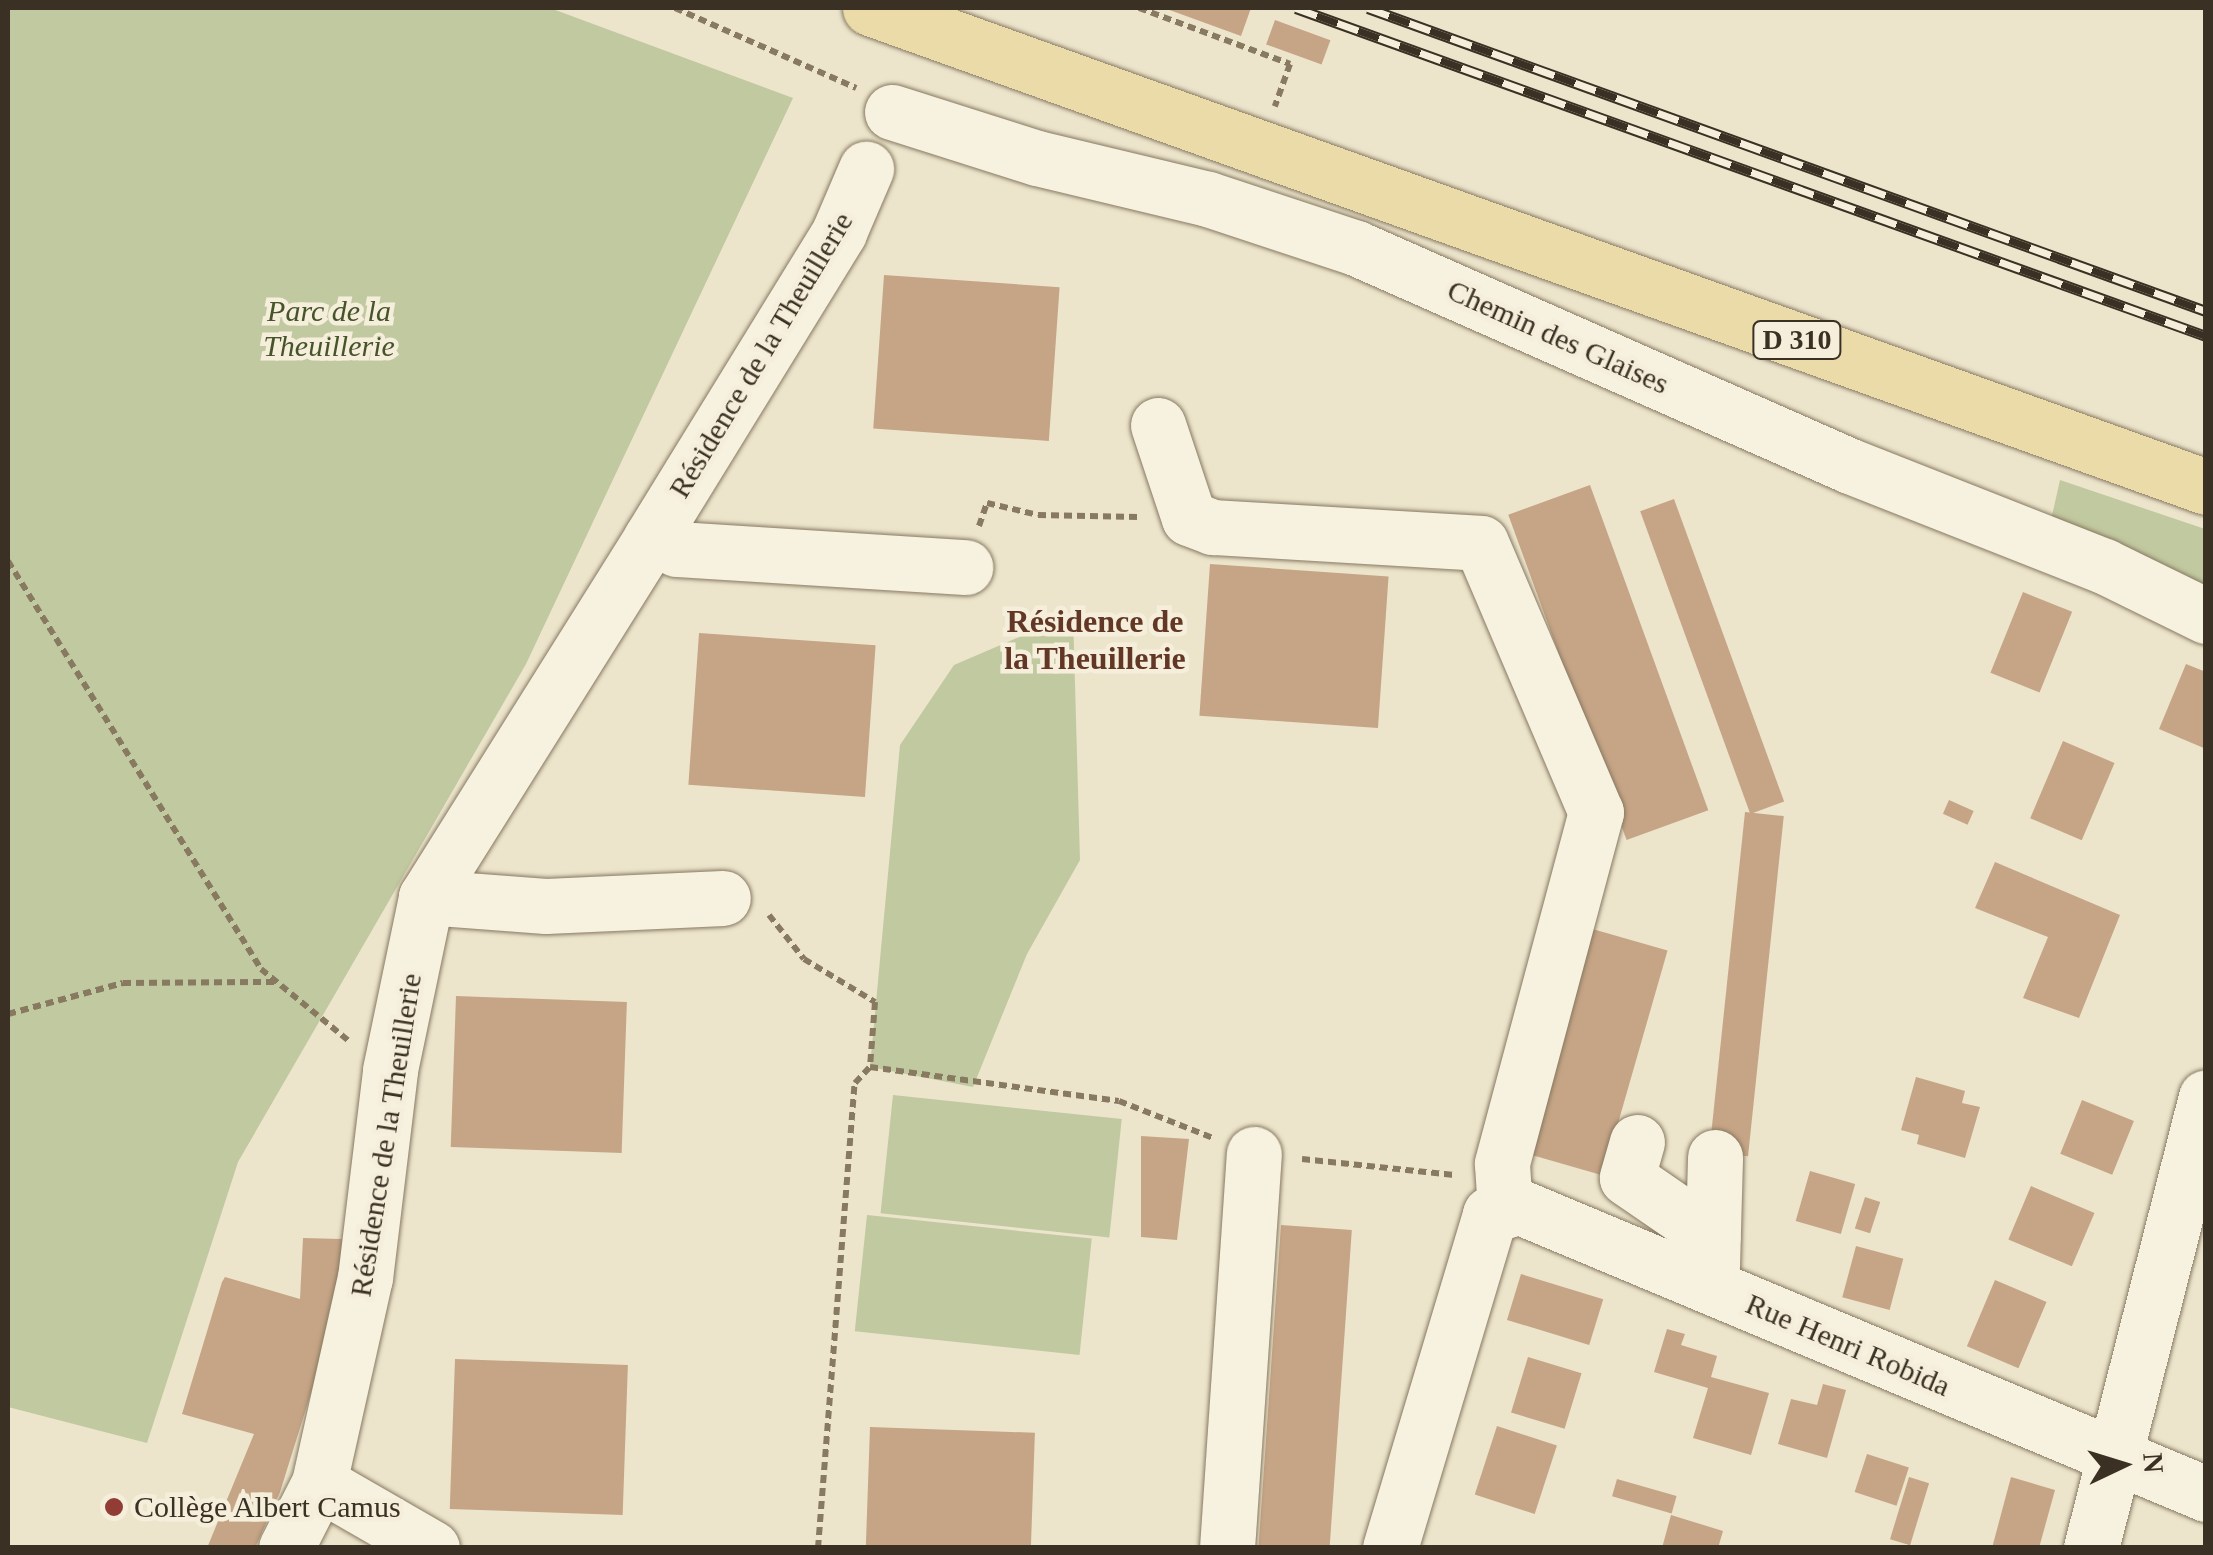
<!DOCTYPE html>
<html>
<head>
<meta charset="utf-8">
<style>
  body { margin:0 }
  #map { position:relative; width:2213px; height:1555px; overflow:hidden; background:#ece5cc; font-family:"Times New Roman",serif }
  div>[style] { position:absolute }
  .green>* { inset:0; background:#c1c9a0; transform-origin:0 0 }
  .building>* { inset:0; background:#c6a586; transform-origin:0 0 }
  .path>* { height:6px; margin-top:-3px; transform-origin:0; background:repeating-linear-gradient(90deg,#887961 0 8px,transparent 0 13px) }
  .roads { filter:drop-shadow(0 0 2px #887961) drop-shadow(0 0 2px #887961) }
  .minor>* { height:55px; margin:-27.5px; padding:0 27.5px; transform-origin:27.5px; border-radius:27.5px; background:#f7f1df }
  .major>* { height:55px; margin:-27.5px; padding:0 27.5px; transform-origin:27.5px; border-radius:27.5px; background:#eadba9 }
  .rail>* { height:11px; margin-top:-5.5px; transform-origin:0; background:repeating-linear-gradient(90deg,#f4eedb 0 22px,#3a3023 0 44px); box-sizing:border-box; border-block:2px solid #3a3023 }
  .dots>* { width:28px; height:28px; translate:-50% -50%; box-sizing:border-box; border:5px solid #f4eedb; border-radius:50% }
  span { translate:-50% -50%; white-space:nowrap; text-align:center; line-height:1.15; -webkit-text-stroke:9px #f4eedb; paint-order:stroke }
  .shield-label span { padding:2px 8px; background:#f4eedb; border:2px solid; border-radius:8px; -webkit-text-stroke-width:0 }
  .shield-label { font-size:28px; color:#3a3023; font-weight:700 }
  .park-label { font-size:30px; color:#47542b; font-style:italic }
  .street-label { font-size:30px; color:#3a3023 }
  .poi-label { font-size:30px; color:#3a3023 }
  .left { translate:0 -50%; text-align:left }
  .neighbourhood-label { font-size:32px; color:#633726; font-weight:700 }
  .frame { position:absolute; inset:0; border:10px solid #3a3023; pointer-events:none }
  .north { position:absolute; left:2073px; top:1415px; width:100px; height:100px; -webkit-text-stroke:8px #f4eedb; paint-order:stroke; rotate:86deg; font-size:28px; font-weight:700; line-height:40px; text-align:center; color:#3a3023 }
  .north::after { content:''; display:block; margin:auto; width:35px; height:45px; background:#3a3023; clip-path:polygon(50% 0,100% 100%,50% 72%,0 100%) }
</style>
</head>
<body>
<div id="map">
  <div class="green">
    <i style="clip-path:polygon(8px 8px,550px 8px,793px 98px,526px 664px,238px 1162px,147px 1443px,8px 1407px)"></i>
    <i style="clip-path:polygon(2060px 480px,2205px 529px,2205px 595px,2051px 520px)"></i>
    <i style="clip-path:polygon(1073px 614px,1080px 860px,1027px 954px,973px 1087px,870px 1067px,900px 745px,954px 665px)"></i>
    <i style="left:893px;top:1095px;width:230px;height:119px;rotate:6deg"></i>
    <i style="left:867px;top:1215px;width:226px;height:117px;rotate:6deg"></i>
  </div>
  <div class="building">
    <i style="clip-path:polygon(1164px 8px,1251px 8px,1241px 36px)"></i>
    <i style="left:1275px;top:20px;width:59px;height:26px;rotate:20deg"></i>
    <i style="left:884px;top:275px;width:176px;height:154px;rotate:4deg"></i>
    <i style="left:1590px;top:485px;width:346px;height:87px;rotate:70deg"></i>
    <i style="left:1674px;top:499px;width:322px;height:36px;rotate:70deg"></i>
    <i style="left:1210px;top:564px;width:179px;height:152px;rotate:4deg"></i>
    <i style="left:2023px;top:592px;width:53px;height:87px;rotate:22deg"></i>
    <i style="left:699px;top:633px;width:177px;height:152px;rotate:4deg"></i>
    <i style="clip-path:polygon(2186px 664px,2206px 672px,2206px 749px,2159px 729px)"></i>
    <i style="left:2063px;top:741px;width:56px;height:84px;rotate:23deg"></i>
    <i style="left:1949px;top:800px;width:27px;height:15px;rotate:24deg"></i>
    <i style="left:1745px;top:812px;width:39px;height:342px;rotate:6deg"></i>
    <i style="clip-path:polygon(1995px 862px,2120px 915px,2079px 1018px,2023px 998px,2048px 937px,1975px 908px)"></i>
    <i style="left:1582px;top:926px;width:89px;height:234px;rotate:16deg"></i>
    <i style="left:456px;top:996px;width:171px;height:151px;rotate:2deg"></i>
    <i style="clip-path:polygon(1916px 1077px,1965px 1091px,1962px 1103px,1980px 1107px,1965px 1158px,1917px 1144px,1919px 1135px,1901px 1130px)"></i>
    <i style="left:2082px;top:1100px;width:56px;height:58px;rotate:22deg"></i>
    <i style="clip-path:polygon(1141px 1136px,1189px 1139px,1177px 1240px,1141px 1237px)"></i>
    <i style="left:1810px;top:1171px;width:47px;height:52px;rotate:16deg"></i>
    <i style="left:2031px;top:1186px;width:69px;height:58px;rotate:23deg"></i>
    <i style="left:1865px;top:1197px;width:16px;height:33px;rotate:18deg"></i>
    <i style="left:1281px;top:1225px;width:71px;height:324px;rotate:4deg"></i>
    <i style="clip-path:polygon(303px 1238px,342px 1239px,340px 1300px,280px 1492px,255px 1548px,207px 1548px,254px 1434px,182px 1414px,222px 1282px,225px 1277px,300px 1299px)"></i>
    <i style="left:1856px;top:1246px;width:49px;height:53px;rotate:15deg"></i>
    <i style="left:1521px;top:1274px;width:86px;height:48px;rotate:17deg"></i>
    <i style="left:1995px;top:1280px;width:56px;height:72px;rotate:23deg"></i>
    <i style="clip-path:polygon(1667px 1329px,1685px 1334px,1681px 1345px,1717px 1356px,1711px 1377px,1769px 1393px,1751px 1455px,1693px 1438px,1708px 1388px,1654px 1372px)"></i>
    <i style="left:1528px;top:1357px;width:56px;height:58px;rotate:17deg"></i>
    <i style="left:455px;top:1359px;width:173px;height:150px;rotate:2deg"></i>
    <i style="clip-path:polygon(1823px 1384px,1846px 1390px,1827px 1458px,1778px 1444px,1791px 1399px,1817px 1405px)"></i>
    <i style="left:1497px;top:1426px;width:63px;height:72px;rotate:18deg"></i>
    <i style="left:870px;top:1427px;width:165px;height:121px;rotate:2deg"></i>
    <i style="left:1867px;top:1454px;width:44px;height:40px;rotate:18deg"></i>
    <i style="left:1909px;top:1477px;width:21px;height:65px;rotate:17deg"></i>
    <i style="clip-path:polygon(2011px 1477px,2055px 1490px,2039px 1548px,1992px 1548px)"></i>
    <i style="left:1617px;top:1479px;width:62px;height:18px;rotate:16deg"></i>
    <i style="clip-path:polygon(1671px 1515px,1723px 1531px,1718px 1548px,1662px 1548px)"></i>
  </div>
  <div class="path">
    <i style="left:675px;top:8px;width:198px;rotate:23.8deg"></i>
    <i style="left:1139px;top:8px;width:161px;rotate:20.3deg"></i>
    <i style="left:1290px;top:64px;width:45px;rotate:109.7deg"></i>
    <i style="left:979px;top:526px;width:24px;rotate:-71deg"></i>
    <i style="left:987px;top:503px;width:52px;rotate:13.2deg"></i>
    <i style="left:1038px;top:515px;width:100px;rotate:1.1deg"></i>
    <i style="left:8px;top:561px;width:480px;rotate:58.2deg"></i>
    <i style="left:261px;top:969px;width:114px;rotate:39.3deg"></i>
    <i style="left:769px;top:915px;width:56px;rotate:51.5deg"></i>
    <i style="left:804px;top:959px;width:83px;rotate:31.2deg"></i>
    <i style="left:875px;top:1002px;width:65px;rotate:94.4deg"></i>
    <i style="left:870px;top:1067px;width:251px;rotate:7.8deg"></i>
    <i style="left:1119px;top:1101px;width:101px;rotate:21.5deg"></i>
    <i style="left:8px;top:1014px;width:119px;rotate:-15.1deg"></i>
    <i style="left:123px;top:983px;width:152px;rotate:-0.4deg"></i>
    <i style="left:1302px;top:1159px;width:153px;rotate:6deg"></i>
    <i style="left:818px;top:1548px;width:466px;rotate:-85.5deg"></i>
    <i style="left:855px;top:1083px;width:22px;rotate:-47deg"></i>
  </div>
  <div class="roads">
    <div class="minor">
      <i style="left:892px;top:112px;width:152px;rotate:17.6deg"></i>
      <i style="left:1037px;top:158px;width:176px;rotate:13.5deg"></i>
      <i style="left:1208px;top:199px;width:156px;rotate:18.3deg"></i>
      <i style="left:1356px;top:248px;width:540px;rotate:23.81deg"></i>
      <i style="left:1850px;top:466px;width:273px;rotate:21.5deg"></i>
      <i style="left:2104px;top:566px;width:114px;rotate:26.1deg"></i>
      <i style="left:1158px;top:425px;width:98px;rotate:71.6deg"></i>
      <i style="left:1189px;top:518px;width:26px;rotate:21deg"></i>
      <i style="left:1213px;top:527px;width:268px;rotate:3.4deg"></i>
      <i style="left:1481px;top:543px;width:293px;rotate:66.9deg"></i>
      <i style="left:1596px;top:812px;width:364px;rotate:105deg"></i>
      <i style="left:1502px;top:1164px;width:47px;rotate:86.3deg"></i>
      <i style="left:651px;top:538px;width:359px;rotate:-58.4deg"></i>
      <i style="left:839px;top:232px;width:69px;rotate:-66.8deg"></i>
      <i style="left:426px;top:897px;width:120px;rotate:4.3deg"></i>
      <i style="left:546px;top:906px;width:177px;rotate:-2.6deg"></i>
      <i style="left:1637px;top:1142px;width:37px;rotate:106deg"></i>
      <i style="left:1627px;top:1178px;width:104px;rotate:34.5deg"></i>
      <i style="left:1712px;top:1266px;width:109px;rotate:-88.4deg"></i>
      <i style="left:286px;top:1548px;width:73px;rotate:-63.1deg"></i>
      <i style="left:432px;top:1548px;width:130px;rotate:-150.1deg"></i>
      <i style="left:319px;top:1483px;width:210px;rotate:-77.4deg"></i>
      <i style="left:365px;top:1278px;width:209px;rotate:-83.1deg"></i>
      <i style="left:390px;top:1070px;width:177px;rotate:-78.2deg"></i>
      <i style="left:426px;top:897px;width:424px;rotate:-57.9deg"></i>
      <i style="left:651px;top:538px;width:28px;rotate:23deg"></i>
      <i style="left:677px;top:549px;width:289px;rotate:3.6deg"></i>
      <i style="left:1227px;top:1548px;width:395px;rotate:-86.1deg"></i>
      <i style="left:1390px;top:1548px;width:349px;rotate:-73.3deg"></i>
      <i style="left:1490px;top:1214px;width:31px;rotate:-13deg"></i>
      <i style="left:1520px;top:1207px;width:744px;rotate:22.7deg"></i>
      <i style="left:2091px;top:1548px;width:465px;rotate:-75.7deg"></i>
    </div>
    <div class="major">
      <i style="left:870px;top:8px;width:1419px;rotate:19.72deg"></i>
    </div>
  </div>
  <div class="rail">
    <i style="left:1296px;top:8px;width:967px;rotate:19.82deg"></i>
    <i style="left:1368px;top:8px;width:891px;rotate:19.88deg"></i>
  </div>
  <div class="dots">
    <i style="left:114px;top:1507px;background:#913d36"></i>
  </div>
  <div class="shield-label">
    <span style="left:1797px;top:340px">D 310</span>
  </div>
  <div class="park-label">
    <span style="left:329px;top:328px">Parc de la<br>Theuillerie</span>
  </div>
  <div class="street-label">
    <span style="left:1558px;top:337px;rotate:24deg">Chemin des Glaises</span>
    <span style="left:761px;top:355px;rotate:-59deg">Résidence de la Theuillerie</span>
    <span style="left:386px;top:1135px;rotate:-81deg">Résidence de la Theuillerie</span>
    <span style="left:1848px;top:1345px;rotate:23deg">Rue Henri Robida</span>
  </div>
  <div class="poi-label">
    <span class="left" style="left:134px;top:1507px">Collège Albert Camus</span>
  </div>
  <div class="neighbourhood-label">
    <span style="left:1095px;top:640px">Résidence de<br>la Theuillerie</span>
  </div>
  <div class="frame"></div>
  <div class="north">N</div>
</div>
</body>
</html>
